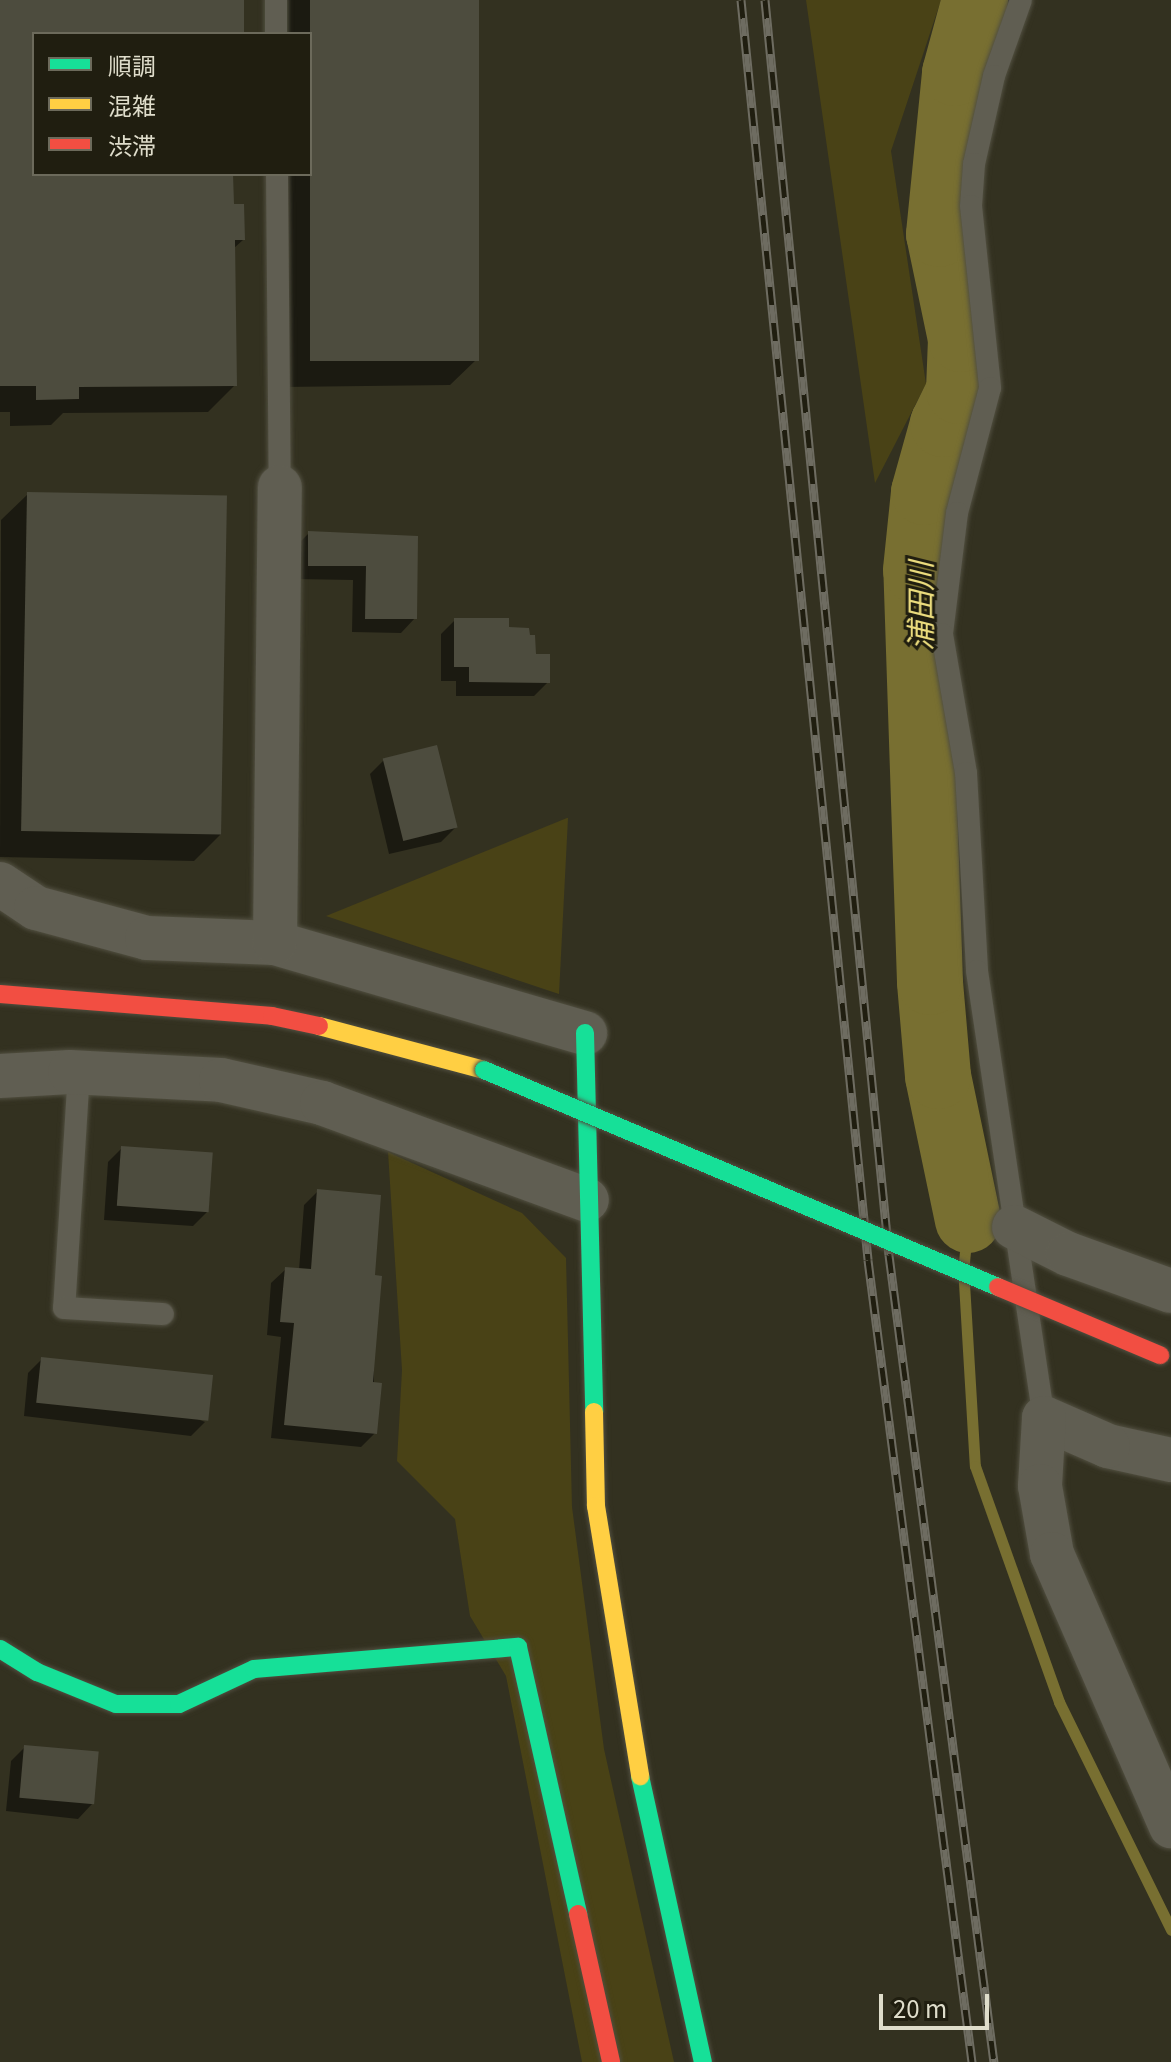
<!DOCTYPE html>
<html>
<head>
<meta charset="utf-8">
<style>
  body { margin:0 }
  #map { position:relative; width:1171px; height:2062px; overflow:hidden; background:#333120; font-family:Georgia,"Noto Sans JP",serif }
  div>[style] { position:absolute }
  .green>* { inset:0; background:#494216 }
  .shadow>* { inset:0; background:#0007 }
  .stream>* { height:11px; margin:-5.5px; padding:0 5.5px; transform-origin:5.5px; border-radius:5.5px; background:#786f31 }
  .river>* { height:66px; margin:-33px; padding:0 33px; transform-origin:33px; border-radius:33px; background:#786f31 }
  .building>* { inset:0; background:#4d4c3e; transform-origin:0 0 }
  .roads { filter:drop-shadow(0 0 2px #514f40) drop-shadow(0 0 2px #514f40) }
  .lane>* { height:22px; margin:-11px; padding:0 11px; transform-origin:11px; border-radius:11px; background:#605e52 }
  .street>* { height:44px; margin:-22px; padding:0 22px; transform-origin:22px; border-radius:22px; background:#605e52 }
  .fast>* { height:18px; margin:-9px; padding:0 9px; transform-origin:9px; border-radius:9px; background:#16e098 }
  .slow>* { height:18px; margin:-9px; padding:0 9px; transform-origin:9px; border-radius:9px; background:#ffcf43 }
  .jam>* { height:18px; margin:-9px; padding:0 9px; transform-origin:9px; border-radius:9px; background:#f24e42 }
  .rail>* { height:9px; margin-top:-4.5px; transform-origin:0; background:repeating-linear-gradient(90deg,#201e10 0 18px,#6e6c61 0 36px); box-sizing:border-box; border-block:2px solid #6e6c61 }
  .bridges { filter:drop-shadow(0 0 2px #514f40) drop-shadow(0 0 2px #514f40) }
  .fast-bridge>* { height:18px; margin:-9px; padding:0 9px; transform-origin:9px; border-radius:9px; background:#16e098 }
  .jam-bridge>* { height:18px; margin:-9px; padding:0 9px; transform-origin:9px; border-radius:9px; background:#f24e42 }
  span { translate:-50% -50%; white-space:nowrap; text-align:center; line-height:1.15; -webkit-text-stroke:6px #201e10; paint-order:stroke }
  .water-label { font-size:30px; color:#ebdc7d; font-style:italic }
  .legend { position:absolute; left:32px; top:32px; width:280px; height:144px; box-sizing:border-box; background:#201e10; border:2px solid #6c6a5b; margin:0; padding:10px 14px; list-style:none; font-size:24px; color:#dfddcb }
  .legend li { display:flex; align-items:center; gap:16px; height:40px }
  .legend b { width:40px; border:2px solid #6c6a5b }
  .scale { position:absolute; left:879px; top:1994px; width:110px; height:36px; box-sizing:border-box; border:4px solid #dfddcb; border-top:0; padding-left:10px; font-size:24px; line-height:28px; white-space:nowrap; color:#dfddcb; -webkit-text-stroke:6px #201e10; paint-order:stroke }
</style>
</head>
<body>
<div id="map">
  <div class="green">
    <i style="clip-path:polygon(806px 0,941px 0,891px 151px,926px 384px,875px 483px)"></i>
    <i style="clip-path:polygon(568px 818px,559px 994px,326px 916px,567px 818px)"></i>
    <i style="clip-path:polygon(388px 1152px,522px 1213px,566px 1258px,572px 1507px,604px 1749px,674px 2062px,582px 2062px,506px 1676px,470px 1616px,455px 1519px,397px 1461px,402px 1370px)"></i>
  </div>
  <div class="shadow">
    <i style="clip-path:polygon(0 0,242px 0,242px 34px,34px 34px,34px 174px,231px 174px,232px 206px,243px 240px,233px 249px,235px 385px,208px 412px,63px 413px,51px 425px,10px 426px,10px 412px,0 412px)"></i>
    <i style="clip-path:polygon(284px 0,477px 0,477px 359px,450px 385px,283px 387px,283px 174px,310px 174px,310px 34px,283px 34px)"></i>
    <i style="clip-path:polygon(28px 494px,221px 834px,194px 861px,0 857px,1px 520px)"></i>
    <i style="clip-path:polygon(309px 533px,416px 538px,415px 618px,401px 633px,352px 632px,353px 580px,294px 579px,295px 547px)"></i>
    <i style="clip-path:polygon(455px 620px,507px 629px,534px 656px,548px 682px,534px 696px,456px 696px,456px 681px,441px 681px,441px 634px)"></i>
    <i style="clip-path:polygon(384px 760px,455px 828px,441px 842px,389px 854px,370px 774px)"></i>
    <i style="clip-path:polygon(122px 1148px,207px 1212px,193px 1226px,104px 1220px,108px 1162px)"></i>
    <i style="clip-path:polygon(318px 1191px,372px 1277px,375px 1433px,361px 1447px,271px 1438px,281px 1337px,267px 1335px,271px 1283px,286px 1269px,299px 1270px,304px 1205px)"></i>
    <i style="clip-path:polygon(42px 1359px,205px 1422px,191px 1436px,24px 1416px,28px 1373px)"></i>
    <i style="clip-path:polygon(25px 1747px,92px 1804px,78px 1819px,6px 1811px,11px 1761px)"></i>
  </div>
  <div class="stream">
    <i style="left:964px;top:1262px;width:42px;rotate:-84.6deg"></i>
    <i style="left:964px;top:1283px;width:183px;rotate:86.6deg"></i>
    <i style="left:975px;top:1466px;width:251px;rotate:70.4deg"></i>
    <i style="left:1059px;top:1702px;width:254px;rotate:63.8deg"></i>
  </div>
  <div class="river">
    <i style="left:968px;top:1220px;width:147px;rotate:-101.8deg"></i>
    <i style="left:938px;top:1076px;width:94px;rotate:-94.9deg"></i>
    <i style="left:930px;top:982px;width:412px;rotate:-91.9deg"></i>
    <i style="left:916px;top:570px;width:78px;rotate:-84.1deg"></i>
    <i style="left:924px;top:492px;width:71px;rotate:-74.4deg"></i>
    <i style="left:943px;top:424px;width:37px;rotate:-64deg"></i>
    <i style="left:959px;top:391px;width:52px;rotate:-87.8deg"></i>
    <i style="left:961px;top:339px;width:107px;rotate:-101.8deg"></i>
    <i style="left:939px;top:234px;width:162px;rotate:-84.3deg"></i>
    <i style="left:955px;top:73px;width:76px;rotate:-74.7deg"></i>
  </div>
  <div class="building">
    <i style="clip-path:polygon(0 0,244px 0,244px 34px,34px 34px,34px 174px,233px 174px,234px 204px,244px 204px,245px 240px,235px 240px,237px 386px,79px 387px,79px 399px,36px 400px,36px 386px,0 386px)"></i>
    <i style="left:310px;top:0;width:169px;height:361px"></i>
    <i style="left:27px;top:492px;width:200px;height:339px;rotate:1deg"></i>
    <i style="clip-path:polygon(308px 531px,418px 536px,417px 619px,365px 619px,366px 566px,308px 566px)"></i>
    <i style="clip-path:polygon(454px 618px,509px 618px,509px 627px,529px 628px,530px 635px,535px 635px,536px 654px,550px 654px,550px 683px,469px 682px,469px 667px,454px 667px)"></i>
    <i style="left:437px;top:745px;width:85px;height:56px;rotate:76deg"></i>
    <i style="left:121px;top:1146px;width:92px;height:60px;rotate:4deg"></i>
    <i style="clip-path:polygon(317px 1189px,381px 1195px,375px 1275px,382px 1276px,373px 1382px,382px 1383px,377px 1434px,284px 1425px,294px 1323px,280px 1322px,285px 1267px,311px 1269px)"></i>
    <i style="left:41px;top:1357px;width:173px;height:46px;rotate:6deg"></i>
    <i style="left:24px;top:1745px;width:75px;height:53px;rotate:5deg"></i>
  </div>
  <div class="roads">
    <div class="lane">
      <i style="left:276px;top:0;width:34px;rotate:90deg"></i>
      <i style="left:1021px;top:0;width:81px;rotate:109.6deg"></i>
      <i style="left:994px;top:76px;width:90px;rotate:102.8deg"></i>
      <i style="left:974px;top:164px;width:42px;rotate:94.1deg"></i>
      <i style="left:971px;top:206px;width:183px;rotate:84deg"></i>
      <i style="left:990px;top:388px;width:129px;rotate:104.8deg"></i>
      <i style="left:957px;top:513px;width:122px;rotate:97.1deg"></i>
      <i style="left:942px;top:634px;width:141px;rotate:80.2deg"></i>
      <i style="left:966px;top:773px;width:198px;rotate:86.8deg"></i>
      <i style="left:977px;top:971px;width:452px;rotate:81.5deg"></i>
      <i style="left:277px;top:174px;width:313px;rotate:89.5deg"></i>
      <i style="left:79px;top:1072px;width:236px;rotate:93.6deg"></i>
      <i style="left:64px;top:1308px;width:99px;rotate:3.5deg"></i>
    </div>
    <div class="street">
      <i style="left:0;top:884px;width:43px;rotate:33.7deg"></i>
      <i style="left:36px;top:908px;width:115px;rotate:15.1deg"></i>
      <i style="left:147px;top:938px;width:128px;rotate:2.2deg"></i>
      <i style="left:275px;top:943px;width:323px;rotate:16.2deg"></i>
      <i style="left:275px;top:943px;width:456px;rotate:-89.4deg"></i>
      <i style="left:0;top:1076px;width:70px;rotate:-3.3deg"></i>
      <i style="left:70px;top:1072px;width:151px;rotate:3deg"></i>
      <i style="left:221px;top:1080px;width:104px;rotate:12.8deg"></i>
      <i style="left:322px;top:1103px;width:282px;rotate:20.1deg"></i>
      <i style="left:1014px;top:1227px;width:60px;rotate:26.6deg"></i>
      <i style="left:1068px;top:1254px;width:109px;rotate:19.8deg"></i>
      <i style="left:1171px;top:1460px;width:65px;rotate:-167.5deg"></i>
      <i style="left:1108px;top:1446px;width:70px;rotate:-156.4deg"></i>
      <i style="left:1044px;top:1418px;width:68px;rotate:93.4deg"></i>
      <i style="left:1040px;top:1486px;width:69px;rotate:80deg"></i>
      <i style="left:1052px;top:1554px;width:297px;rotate:66.4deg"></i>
    </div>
    <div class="fast">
      <i style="left:585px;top:1033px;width:379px;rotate:88.6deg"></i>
      <i style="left:0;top:1649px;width:44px;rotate:31.9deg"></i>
      <i style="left:37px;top:1672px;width:85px;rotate:22.1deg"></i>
      <i style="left:116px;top:1704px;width:63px"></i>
      <i style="left:179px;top:1704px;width:83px;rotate:-25deg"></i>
      <i style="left:254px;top:1669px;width:265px;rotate:-4.8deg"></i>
      <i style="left:518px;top:1647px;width:274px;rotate:77.3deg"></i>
      <i style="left:640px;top:1776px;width:293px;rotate:77.6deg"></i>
    </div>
    <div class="slow">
      <i style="left:319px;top:1026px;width:171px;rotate:14.9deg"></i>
      <i style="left:594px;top:1412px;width:94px;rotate:88.8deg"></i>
      <i style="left:596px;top:1506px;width:274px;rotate:80.7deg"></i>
    </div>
    <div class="jam">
      <i style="left:0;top:994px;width:273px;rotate:4.6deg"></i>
      <i style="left:272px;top:1016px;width:48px;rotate:12deg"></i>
      <i style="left:578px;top:1914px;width:152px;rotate:77.4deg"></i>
    </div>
  </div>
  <div class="rail">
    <i style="left:741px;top:0;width:1266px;rotate:84.24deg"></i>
    <i style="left:868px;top:1260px;width:809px;rotate:82.61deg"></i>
    <i style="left:765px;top:0;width:1261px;rotate:84.36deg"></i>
    <i style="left:889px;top:1255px;width:814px;rotate:82.59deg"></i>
  </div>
  <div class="bridges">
    <div class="fast-bridge">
      <i style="left:484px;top:1070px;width:558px;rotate:22.89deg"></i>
    </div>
    <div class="jam-bridge">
      <i style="left:998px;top:1287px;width:176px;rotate:22.8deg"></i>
    </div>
  </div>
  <div class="water-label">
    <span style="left:919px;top:606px;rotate:-90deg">浦田川</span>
  </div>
  <ul class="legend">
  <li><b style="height:10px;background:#16e098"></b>順調</li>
  <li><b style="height:10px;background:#ffcf43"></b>混雑</li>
  <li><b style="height:10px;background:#f24e42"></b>渋滞</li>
  </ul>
  <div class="scale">20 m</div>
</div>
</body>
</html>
